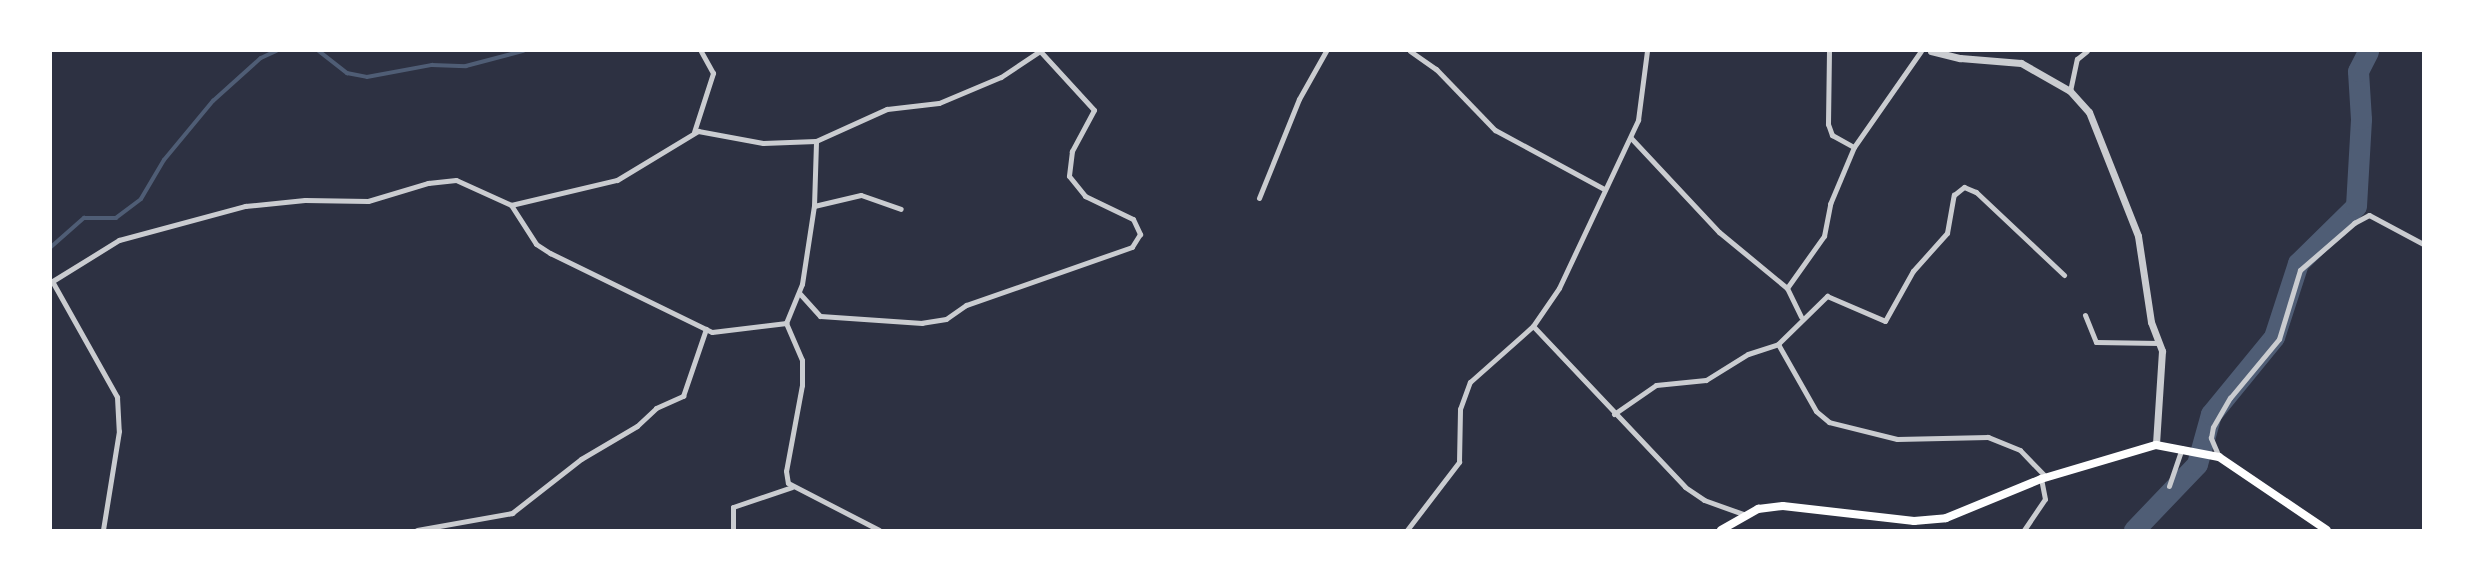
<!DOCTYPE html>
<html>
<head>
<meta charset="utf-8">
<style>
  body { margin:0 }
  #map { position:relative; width:2474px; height:581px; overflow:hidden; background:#2d3142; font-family:"DM Sans",sans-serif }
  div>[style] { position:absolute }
  .stream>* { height:3.5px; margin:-1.75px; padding:0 1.75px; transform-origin:1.75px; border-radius:1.75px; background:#4f5d75 }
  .river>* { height:21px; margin:-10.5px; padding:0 10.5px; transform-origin:10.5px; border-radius:10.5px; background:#4f5d75 }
  .minor>* { height:5px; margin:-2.5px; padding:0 2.5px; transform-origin:2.5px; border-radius:2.5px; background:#caccd0 }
  .tertiary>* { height:7px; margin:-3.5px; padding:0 3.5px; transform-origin:3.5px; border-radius:3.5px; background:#caccd0 }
  .secondary>* { height:8px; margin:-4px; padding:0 4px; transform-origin:4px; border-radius:4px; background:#fff }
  span { translate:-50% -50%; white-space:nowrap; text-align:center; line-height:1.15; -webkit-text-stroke:6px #fff; paint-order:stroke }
  .frame { position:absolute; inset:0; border:52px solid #fff; pointer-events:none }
</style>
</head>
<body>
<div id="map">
  <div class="stream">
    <i style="left:319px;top:51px;width:36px;rotate:38deg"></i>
    <i style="left:347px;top:73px;width:20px;rotate:11deg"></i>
    <i style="left:367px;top:77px;width:66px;rotate:-10.5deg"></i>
    <i style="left:432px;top:65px;width:34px;rotate:2deg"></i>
    <i style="left:466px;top:66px;width:59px;rotate:-14.7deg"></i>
    <i style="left:51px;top:247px;width:44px;rotate:-41.3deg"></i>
    <i style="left:84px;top:218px;width:32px"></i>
    <i style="left:116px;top:218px;width:31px;rotate:-37deg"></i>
    <i style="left:141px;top:199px;width:45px;rotate:-59.5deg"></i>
    <i style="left:164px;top:160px;width:77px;rotate:-50.3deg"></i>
    <i style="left:213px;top:101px;width:64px;rotate:-41.9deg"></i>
    <i style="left:261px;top:58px;width:17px;rotate:-25deg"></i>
  </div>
  <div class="river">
    <i style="left:2134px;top:530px;width:91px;rotate:-46.3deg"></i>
    <i style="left:2197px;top:464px;width:52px;rotate:-74.4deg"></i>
    <i style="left:2211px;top:414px;width:99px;rotate:-50.7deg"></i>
    <i style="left:2274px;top:337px;width:78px;rotate:-72deg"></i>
    <i style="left:2298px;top:263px;width:81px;rotate:-44.5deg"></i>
    <i style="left:2356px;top:206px;width:87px;rotate:-86.7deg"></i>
    <i style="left:2361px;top:119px;width:48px;rotate:-93.6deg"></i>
    <i style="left:2358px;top:71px;width:22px;rotate:-63deg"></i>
  </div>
  <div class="minor">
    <i style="left:1410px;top:51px;width:32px;rotate:35deg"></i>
    <i style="left:1436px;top:69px;width:85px;rotate:46deg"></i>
    <i style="left:1495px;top:130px;width:124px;rotate:28.4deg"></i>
    <i style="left:1829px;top:51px;width:73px;rotate:90.8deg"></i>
    <i style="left:1828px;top:124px;width:12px;rotate:70deg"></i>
    <i style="left:1832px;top:135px;width:25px;rotate:29deg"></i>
    <i style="left:2070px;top:91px;width:33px;rotate:-78deg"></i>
    <i style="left:2077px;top:59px;width:13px;rotate:-39deg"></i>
    <i style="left:694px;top:132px;width:62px;rotate:-72.1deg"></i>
    <i style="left:713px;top:73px;width:25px;rotate:-119deg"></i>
    <i style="left:1631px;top:138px;width:129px;rotate:46.9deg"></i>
    <i style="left:1719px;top:232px;width:88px;rotate:39.5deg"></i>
    <i style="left:1787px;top:288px;width:32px;rotate:64deg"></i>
    <i style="left:1259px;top:198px;width:107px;rotate:-68deg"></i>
    <i style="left:1299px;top:99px;width:55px;rotate:-60.6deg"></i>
    <i style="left:511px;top:205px;width:109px;rotate:-13.3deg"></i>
    <i style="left:617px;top:180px;width:95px;rotate:-31.2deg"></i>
    <i style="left:698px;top:131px;width:66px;rotate:10.5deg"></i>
    <i style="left:763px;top:143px;width:53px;rotate:-2.2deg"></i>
    <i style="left:814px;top:206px;width:48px;rotate:-13.2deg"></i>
    <i style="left:861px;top:195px;width:42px;rotate:19.3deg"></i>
    <i style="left:52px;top:281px;width:133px;rotate:60.7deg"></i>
    <i style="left:117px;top:397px;width:34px;rotate:87deg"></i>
    <i style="left:119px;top:431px;width:100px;rotate:99.2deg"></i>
    <i style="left:51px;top:282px;width:80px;rotate:-31.7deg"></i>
    <i style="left:119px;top:240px;width:131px;rotate:-15.1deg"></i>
    <i style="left:245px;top:206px;width:60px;rotate:-5.7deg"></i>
    <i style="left:305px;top:200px;width:63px;rotate:0.9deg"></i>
    <i style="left:368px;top:201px;width:63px;rotate:-16.7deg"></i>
    <i style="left:428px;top:183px;width:28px;rotate:-6deg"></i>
    <i style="left:456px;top:180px;width:60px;rotate:24.4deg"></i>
    <i style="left:511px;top:205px;width:46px;rotate:57.3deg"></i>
    <i style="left:536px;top:244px;width:17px;rotate:33deg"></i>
    <i style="left:550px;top:253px;width:180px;rotate:26deg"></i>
    <i style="left:712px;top:332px;width:75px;rotate:-6.9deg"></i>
    <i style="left:1787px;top:288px;width:64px;rotate:-54.6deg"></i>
    <i style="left:1824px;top:236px;width:33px;rotate:-79deg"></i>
    <i style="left:1830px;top:204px;width:62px;rotate:-67.2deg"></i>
    <i style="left:1854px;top:147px;width:117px;rotate:-55.1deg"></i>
    <i style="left:2085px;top:315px;width:29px;rotate:68deg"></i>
    <i style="left:2096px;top:342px;width:63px;rotate:0.9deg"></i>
    <i style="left:786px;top:323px;width:42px;rotate:-67.7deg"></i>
    <i style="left:802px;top:284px;width:79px;rotate:-81.3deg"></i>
    <i style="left:814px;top:206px;width:65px;rotate:-88.2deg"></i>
    <i style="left:816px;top:141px;width:78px;rotate:-24.3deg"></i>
    <i style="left:887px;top:109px;width:52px;rotate:-6.6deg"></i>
    <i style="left:939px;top:103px;width:67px;rotate:-22.8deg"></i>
    <i style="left:1001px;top:77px;width:47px;rotate:-33.7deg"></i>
    <i style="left:1040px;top:51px;width:80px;rotate:47.5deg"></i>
    <i style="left:1094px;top:110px;width:47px;rotate:118.2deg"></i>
    <i style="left:1072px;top:151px;width:25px;rotate:97deg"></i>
    <i style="left:1069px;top:176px;width:26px;rotate:51deg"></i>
    <i style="left:1085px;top:196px;width:53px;rotate:25.6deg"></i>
    <i style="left:1133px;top:219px;width:17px;rotate:65deg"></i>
    <i style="left:1140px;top:234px;width:15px;rotate:122deg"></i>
    <i style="left:1132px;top:247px;width:176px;rotate:160.7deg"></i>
    <i style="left:966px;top:305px;width:24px;rotate:145deg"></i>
    <i style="left:946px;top:319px;width:24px;rotate:171deg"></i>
    <i style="left:922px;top:323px;width:102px;rotate:-176.1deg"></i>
    <i style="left:820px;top:316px;width:31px;rotate:-132deg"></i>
    <i style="left:786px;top:323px;width:40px;rotate:66.6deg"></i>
    <i style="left:802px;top:360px;width:25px;rotate:90deg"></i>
    <i style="left:802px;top:385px;width:87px;rotate:100.5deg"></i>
    <i style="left:786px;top:471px;width:12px;rotate:81deg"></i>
    <i style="left:788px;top:483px;width:102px;rotate:27.3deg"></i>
    <i style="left:1533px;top:326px;width:221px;rotate:46.6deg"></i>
    <i style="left:1685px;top:487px;width:23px;rotate:34deg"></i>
    <i style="left:1704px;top:500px;width:45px;rotate:19.7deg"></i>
    <i style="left:1614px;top:414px;width:51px;rotate:-34.6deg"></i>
    <i style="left:1656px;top:385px;width:50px;rotate:-5.7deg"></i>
    <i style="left:1706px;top:380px;width:49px;rotate:-31.8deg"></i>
    <i style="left:1748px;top:354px;width:32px;rotate:-18deg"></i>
    <i style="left:2219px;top:457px;width:21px;rotate:-113deg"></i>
    <i style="left:2211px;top:438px;width:11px;rotate:-80deg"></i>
    <i style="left:2213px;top:427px;width:34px;rotate:-60deg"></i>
    <i style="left:2230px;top:398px;width:77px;rotate:-50.3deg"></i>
    <i style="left:2279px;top:339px;width:72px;rotate:-73.1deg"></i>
    <i style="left:2300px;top:270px;width:72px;rotate:-41deg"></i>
    <i style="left:2354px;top:223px;width:17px;rotate:-28deg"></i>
    <i style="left:2369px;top:215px;width:61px;rotate:28.2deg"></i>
    <i style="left:2046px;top:477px;width:37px;rotate:-134deg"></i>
    <i style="left:2020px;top:450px;width:35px;rotate:-158deg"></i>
    <i style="left:1988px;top:437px;width:91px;rotate:178.7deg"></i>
    <i style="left:1897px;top:439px;width:70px;rotate:-166deg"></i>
    <i style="left:1829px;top:422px;width:17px;rotate:-140deg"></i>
    <i style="left:1816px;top:411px;width:77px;rotate:-119.6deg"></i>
    <i style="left:1778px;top:344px;width:69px;rotate:-44.4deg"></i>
    <i style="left:1827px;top:296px;width:63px;rotate:23.3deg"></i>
    <i style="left:1885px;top:321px;width:57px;rotate:-60.8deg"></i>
    <i style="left:1913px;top:271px;width:51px;rotate:-48.2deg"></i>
    <i style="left:1947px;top:233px;width:39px;rotate:-80deg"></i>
    <i style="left:1954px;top:195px;width:13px;rotate:-39deg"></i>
    <i style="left:1964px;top:187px;width:13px;rotate:23deg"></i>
    <i style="left:1976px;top:192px;width:121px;rotate:43.3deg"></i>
    <i style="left:2169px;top:486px;width:40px;rotate:-71.1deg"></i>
    <i style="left:417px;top:530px;width:97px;rotate:-10.1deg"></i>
    <i style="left:512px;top:513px;width:88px;rotate:-38deg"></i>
    <i style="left:581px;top:459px;width:65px;rotate:-30.5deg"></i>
    <i style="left:637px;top:426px;width:26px;rotate:-43deg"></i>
    <i style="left:656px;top:408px;width:30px;rotate:-24deg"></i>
    <i style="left:683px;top:396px;width:71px;rotate:-71.1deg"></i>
    <i style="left:733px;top:530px;width:23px;rotate:-90deg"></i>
    <i style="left:733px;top:507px;width:62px;rotate:-18.7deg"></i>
    <i style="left:1407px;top:530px;width:86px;rotate:-52.6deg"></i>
    <i style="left:1459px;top:462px;width:53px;rotate:-88.9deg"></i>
    <i style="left:1460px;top:409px;width:29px;rotate:-70deg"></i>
    <i style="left:1470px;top:382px;width:84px;rotate:-41.6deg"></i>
    <i style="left:1533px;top:326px;width:46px;rotate:-55.6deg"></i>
    <i style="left:1559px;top:288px;width:186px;rotate:-64.8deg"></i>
    <i style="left:1638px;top:120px;width:70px;rotate:-82.6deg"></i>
    <i style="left:2024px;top:530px;width:37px;rotate:-56deg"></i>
    <i style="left:2045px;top:499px;width:20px;rotate:-101deg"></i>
  </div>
  <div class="tertiary">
    <i style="left:1931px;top:51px;width:30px;rotate:14deg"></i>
    <i style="left:1960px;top:58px;width:61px;rotate:4.7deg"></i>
    <i style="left:2021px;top:63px;width:56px;rotate:29.7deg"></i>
    <i style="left:2070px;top:91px;width:28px;rotate:48deg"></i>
    <i style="left:2089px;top:112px;width:133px;rotate:68.4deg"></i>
    <i style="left:2138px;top:236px;width:87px;rotate:81.4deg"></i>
    <i style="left:2151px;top:322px;width:31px;rotate:69deg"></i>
    <i style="left:2162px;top:351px;width:94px;rotate:93.7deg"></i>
  </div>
  <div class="secondary">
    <i style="left:1721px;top:530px;width:43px;rotate:-29.6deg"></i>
    <i style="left:1758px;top:509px;width:25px;rotate:-7deg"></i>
    <i style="left:1783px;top:506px;width:132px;rotate:6.5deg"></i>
    <i style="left:1914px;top:521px;width:32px;rotate:-5deg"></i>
    <i style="left:1946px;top:518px;width:103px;rotate:-22.3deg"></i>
    <i style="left:2041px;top:479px;width:120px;rotate:-16.5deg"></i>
    <i style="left:2156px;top:445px;width:64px;rotate:10.8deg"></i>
    <i style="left:2219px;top:457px;width:130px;rotate:34.1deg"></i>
  </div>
  <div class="frame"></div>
</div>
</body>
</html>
